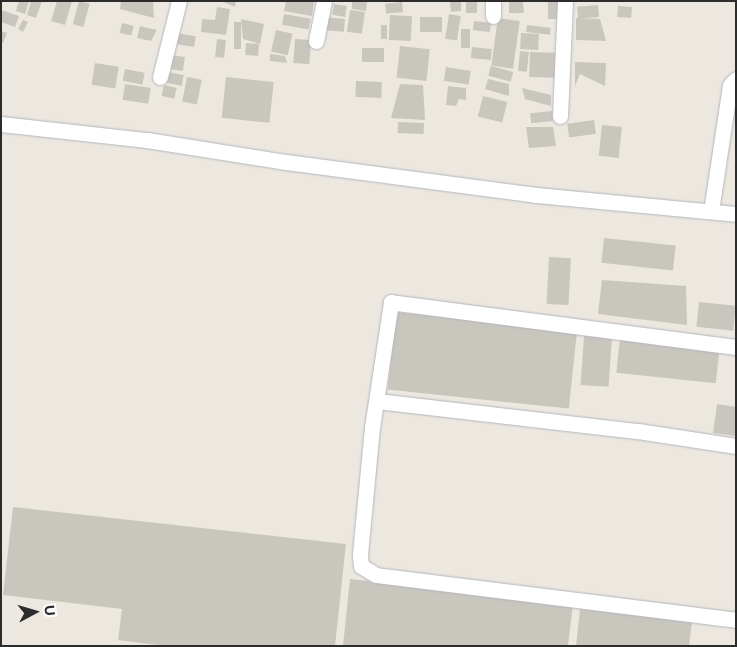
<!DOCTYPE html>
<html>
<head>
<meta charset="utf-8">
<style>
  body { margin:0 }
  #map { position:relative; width:737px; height:647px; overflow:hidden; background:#ede8df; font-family:Montserrat,sans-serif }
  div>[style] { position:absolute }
  .building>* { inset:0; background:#c9c6be; transform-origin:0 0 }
  .roads { filter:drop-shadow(0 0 1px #b3b5bf) drop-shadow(0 0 1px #b3b5bf) }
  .minor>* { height:15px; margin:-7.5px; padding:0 7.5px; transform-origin:7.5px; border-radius:7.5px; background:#fff }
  span { translate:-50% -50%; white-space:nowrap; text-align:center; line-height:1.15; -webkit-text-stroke:4px #fff; paint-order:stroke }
  .frame { position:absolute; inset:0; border:2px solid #2c2c2c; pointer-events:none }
  .north { position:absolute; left:10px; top:587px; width:50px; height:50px; -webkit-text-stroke:4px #fff; paint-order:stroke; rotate:84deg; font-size:14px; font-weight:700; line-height:20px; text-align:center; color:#2c2c2c }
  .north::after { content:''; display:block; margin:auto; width:18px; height:22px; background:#2c2c2c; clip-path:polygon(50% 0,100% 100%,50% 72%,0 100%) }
</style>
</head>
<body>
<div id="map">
  <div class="building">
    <i style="clip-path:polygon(19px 1px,29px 1px,25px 14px,16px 11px)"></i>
    <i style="clip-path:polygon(31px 1px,42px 1px,36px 18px,27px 15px)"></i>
    <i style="clip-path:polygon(57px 1px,72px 1px,65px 25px,51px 21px)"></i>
    <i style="left:79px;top:1px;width:11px;height:24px;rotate:15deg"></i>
    <i style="clip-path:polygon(121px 1px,153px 1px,154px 18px,120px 9px)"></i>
    <i style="clip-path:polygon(221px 1px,236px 1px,235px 7px)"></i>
    <i style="clip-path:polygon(286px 1px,314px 1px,312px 16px,284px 11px)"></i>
    <i style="clip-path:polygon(352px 1px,367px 1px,366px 11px,352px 9px)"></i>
    <i style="clip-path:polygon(450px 1px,461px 1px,461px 11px,451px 12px)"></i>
    <i style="left:466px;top:1px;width:11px;height:12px"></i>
    <i style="clip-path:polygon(523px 1px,524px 13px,509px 13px,509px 2px)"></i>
    <i style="left:548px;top:1px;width:13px;height:18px"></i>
    <i style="left:402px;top:2px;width:10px;height:17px;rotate:84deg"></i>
    <i style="left:334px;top:4px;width:13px;height:11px;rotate:9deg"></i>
    <i style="left:598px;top:5px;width:12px;height:21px;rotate:85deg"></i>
    <i style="left:618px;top:6px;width:14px;height:11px;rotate:4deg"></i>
    <i style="clip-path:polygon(217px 7px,230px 9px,226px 35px,201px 32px,202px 19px,215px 20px)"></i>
    <i style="clip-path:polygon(1px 10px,19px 16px,15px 27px,1px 22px)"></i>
    <i style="left:350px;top:10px;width:15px;height:22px;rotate:8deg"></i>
    <i style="left:284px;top:14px;width:27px;height:11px;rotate:10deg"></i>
    <i style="left:449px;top:14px;width:12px;height:25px;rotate:9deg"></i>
    <i style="left:390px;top:15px;width:22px;height:25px;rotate:3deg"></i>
    <i style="left:323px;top:17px;width:22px;height:13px;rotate:5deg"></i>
    <i style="left:420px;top:17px;width:22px;height:15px"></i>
    <i style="left:498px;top:18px;width:22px;height:48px;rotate:8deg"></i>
    <i style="clip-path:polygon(576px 18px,600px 19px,606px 41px,576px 40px)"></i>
    <i style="clip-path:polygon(241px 19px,264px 24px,260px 44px,243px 39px)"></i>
    <i style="clip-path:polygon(23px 20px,28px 22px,23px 32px,18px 29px)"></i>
    <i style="left:474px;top:21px;width:17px;height:9px;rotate:7deg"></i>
    <i style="left:234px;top:22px;width:7px;height:27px"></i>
    <i style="left:122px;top:23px;width:12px;height:10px;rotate:14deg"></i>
    <i style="left:381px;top:25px;width:6px;height:14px"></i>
    <i style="left:527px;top:25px;width:24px;height:7px;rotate:7deg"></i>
    <i style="clip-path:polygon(140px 26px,157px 30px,151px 41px,137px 38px)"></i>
    <i style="left:461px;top:29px;width:9px;height:19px"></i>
    <i style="left:276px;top:30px;width:17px;height:22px;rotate:13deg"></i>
    <i style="clip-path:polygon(1px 31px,7px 33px,3px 43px,1px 43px)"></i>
    <i style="left:176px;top:33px;width:20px;height:11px;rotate:9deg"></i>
    <i style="left:521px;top:33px;width:18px;height:16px;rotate:3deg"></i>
    <i style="left:217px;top:39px;width:9px;height:18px;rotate:6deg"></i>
    <i style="left:295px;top:39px;width:16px;height:24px;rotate:4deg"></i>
    <i style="left:246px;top:43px;width:13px;height:12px;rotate:4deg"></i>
    <i style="left:400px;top:46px;width:30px;height:32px;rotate:6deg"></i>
    <i style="left:472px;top:47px;width:20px;height:11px;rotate:6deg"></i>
    <i style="left:362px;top:48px;width:22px;height:14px"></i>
    <i style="left:520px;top:51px;width:9px;height:20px;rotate:6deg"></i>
    <i style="left:530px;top:52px;width:25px;height:25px;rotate:2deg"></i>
    <i style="clip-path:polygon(270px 54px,285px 56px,287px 63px,270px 61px)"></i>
    <i style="left:170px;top:55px;width:15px;height:14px;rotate:8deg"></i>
    <i style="clip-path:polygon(575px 62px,606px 63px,605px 86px,580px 74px,575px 86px)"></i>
    <i style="left:95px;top:63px;width:24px;height:22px;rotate:9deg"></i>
    <i style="left:491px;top:66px;width:23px;height:10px;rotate:15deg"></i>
    <i style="left:446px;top:67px;width:25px;height:14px;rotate:9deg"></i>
    <i style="left:125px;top:69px;width:20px;height:12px;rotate:11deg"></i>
    <i style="left:167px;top:72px;width:17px;height:11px;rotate:10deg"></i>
    <i style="left:187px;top:77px;width:15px;height:25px;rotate:11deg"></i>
    <i style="left:226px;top:77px;width:48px;height:41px;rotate:6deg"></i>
    <i style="clip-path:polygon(488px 79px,509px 84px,509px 96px,485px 89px)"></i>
    <i style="left:356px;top:81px;width:26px;height:16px;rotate:2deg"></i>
    <i style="left:125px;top:84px;width:26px;height:16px;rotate:9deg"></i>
    <i style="clip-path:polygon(400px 84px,423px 85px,425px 120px,391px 118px)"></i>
    <i style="left:164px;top:85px;width:13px;height:11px;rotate:13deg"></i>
    <i style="clip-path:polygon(448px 86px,466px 88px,466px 100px,459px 99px,456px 106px,446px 105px)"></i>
    <i style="clip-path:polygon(522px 88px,551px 95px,551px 106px,525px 99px)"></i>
    <i style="left:483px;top:96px;width:25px;height:21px;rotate:14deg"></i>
    <i style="left:552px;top:111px;width:10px;height:22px;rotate:84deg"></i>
    <i style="left:594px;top:120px;width:14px;height:27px;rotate:82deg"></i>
    <i style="left:398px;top:122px;width:26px;height:11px;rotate:2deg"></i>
    <i style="left:602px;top:125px;width:20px;height:31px;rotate:6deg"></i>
    <i style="clip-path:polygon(526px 127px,553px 127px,556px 146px,529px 148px)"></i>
    <i style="left:604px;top:238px;width:72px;height:25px;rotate:6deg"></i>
    <i style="left:549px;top:257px;width:22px;height:47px;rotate:3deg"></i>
    <i style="clip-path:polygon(602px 280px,686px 286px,687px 325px,598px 314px)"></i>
    <i style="left:699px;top:302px;width:37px;height:25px;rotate:6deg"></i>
    <i style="left:396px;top:312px;width:182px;height:78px;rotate:6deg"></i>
    <i style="left:584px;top:336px;width:28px;height:49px;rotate:4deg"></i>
    <i style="left:620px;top:338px;width:100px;height:35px;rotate:6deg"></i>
    <i style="clip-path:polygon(717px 404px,736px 407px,736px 436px,713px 433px)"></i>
    <i style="clip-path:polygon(13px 507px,346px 544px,335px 646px,165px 646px,118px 640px,122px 609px,3px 595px)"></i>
    <i style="clip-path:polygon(350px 579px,573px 604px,568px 646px,343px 646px)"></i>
    <i style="clip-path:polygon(580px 609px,692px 622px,689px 646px,576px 646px)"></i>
  </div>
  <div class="roads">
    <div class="minor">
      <i style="left:493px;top:1px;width:15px;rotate:90deg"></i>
      <i style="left:316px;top:41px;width:41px;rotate:-78.7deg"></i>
      <i style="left:160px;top:77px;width:78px;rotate:-76deg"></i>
      <i style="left:560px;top:116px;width:115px;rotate:-87.5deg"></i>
      <i style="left:1px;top:124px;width:147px;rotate:6.3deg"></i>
      <i style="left:147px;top:140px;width:141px;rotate:9deg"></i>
      <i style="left:286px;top:162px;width:252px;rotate:7.5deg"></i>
      <i style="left:536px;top:195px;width:201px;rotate:5.4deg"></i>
      <i style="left:711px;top:211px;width:127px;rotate:-81.4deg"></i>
      <i style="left:730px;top:85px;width:8px;rotate:-45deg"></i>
      <i style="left:736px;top:347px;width:348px;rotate:-172.6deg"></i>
      <i style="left:391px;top:302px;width:126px;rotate:98.6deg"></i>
      <i style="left:372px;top:427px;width:129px;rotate:95.4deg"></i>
      <i style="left:360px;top:555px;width:11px;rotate:85deg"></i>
      <i style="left:361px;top:566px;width:17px;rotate:31deg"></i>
      <i style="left:376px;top:575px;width:363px;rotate:7.1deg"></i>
      <i style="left:377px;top:401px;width:263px;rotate:6.6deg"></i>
      <i style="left:638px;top:431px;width:99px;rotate:8.7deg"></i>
    </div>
  </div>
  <div class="frame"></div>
  <div class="north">U</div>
</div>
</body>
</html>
